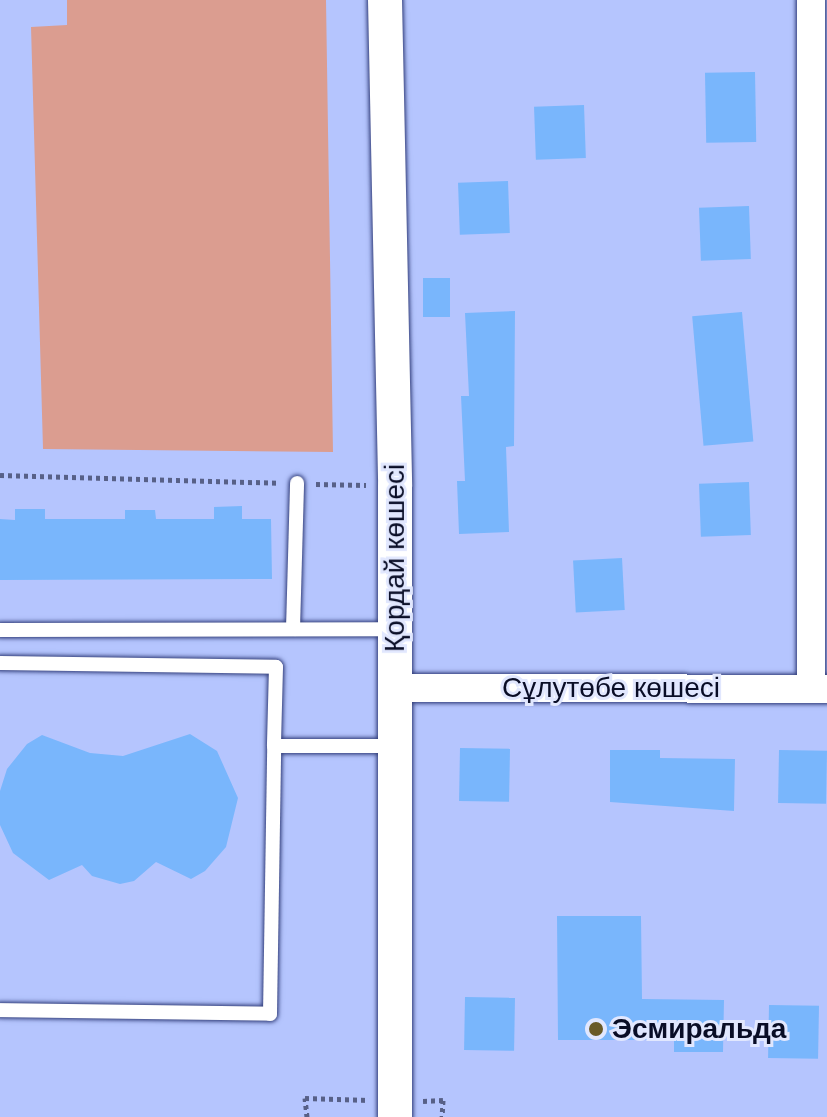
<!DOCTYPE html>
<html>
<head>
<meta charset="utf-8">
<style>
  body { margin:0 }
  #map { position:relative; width:827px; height:1117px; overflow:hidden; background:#b5c5fe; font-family:Arial,sans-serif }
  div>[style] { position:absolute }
  .green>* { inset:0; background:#db9d90 }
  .building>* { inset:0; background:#79b6fc; transform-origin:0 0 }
  .path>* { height:5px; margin-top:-2.5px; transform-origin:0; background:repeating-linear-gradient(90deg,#576087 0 4px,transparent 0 8px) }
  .roads { filter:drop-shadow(0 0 2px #34407d) drop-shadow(0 0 2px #34407d) }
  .service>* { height:14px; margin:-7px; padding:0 7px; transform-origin:7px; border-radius:7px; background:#fff }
  .minor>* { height:28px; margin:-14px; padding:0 14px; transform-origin:14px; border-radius:14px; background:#fff }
  .tertiary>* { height:34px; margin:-17px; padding:0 17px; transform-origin:17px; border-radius:17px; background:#fff }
  .dots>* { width:22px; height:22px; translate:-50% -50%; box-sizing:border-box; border:4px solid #e1e7fe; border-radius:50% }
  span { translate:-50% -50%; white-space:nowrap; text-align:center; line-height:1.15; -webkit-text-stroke:6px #e1e7fe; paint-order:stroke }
  .street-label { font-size:28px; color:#090d26 }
  .poi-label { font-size:28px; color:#090d26; font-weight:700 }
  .left { translate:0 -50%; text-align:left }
</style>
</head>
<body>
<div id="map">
  <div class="green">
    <i style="clip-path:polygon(67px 0,326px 0,333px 452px,43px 449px,31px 27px,67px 25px)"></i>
  </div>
  <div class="building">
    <i style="left:755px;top:72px;width:70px;height:50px;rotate:89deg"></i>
    <i style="left:584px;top:105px;width:53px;height:50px;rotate:88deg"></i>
    <i style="left:508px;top:181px;width:52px;height:50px;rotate:88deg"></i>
    <i style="left:749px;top:206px;width:53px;height:50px;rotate:88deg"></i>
    <i style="left:423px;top:278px;width:27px;height:39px"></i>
    <i style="clip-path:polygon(515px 311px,514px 446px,506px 447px,509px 532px,459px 534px,457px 481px,465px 481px,461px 396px,469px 396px,465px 313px)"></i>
    <i style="left:742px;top:312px;width:130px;height:50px;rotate:85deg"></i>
    <i style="left:749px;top:482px;width:53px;height:50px;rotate:88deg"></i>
    <i style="clip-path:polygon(242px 506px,242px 519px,271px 519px,272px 579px,0 580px,0 519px,15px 520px,15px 509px,45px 509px,45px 519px,125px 519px,125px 510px,155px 510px,156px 519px,214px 519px,214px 507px)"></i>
    <i style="left:622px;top:558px;width:52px;height:49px;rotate:87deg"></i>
    <i style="clip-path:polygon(190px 734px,217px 751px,238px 798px,226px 847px,205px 871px,191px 879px,156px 862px,134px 881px,120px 884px,92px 876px,82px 865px,49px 880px,13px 853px,0 825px,0 791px,7px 769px,27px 744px,42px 735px,90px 753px,123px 756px)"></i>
    <i style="left:460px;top:748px;width:50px;height:53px;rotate:1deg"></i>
    <i style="clip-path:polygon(610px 750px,660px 750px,660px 758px,735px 759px,734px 811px,610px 802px)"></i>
    <i style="left:779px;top:750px;width:48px;height:53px;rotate:1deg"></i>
    <i style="clip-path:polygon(557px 916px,641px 916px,642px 999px,724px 1000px,723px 1052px,674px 1052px,674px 1040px,558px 1040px)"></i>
    <i style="left:465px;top:997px;width:50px;height:53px;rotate:1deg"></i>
    <i style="left:769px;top:1005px;width:50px;height:53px;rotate:1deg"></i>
  </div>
  <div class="path">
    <i style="left:0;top:475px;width:278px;rotate:1.6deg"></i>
    <i style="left:316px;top:484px;width:50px;rotate:1.1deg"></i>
    <i style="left:423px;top:1101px;width:20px;rotate:-3deg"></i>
    <i style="left:443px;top:1100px;width:17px;rotate:93deg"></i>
    <i style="left:307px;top:1117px;width:19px;rotate:-96deg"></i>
    <i style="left:305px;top:1098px;width:64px;rotate:1.8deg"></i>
  </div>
  <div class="roads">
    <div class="service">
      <i style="left:293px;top:629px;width:146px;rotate:-88.4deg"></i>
      <i style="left:0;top:630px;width:395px;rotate:-0.1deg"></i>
      <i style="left:0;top:663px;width:276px;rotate:0.8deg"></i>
      <i style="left:276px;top:667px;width:79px;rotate:91.5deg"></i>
      <i style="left:274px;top:746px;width:121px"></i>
      <i style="left:0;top:1010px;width:270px;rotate:0.8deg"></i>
      <i style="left:270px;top:1014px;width:268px;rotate:-89.1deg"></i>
    </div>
    <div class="minor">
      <i style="left:395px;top:688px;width:432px;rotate:0.1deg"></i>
      <i style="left:811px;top:688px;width:688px;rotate:-90deg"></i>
    </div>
    <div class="tertiary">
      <i style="left:385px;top:0;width:486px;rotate:88.8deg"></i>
      <i style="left:395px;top:486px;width:631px;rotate:90deg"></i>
    </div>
  </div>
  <div class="dots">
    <i style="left:596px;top:1029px;background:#695a27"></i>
  </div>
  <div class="street-label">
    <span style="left:395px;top:558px;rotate:-90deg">Қордай көшесі</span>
    <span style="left:611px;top:688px">Сұлутөбе көшесі</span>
  </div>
  <div class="poi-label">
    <span class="left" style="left:612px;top:1029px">Эсмиральда</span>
  </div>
</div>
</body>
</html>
